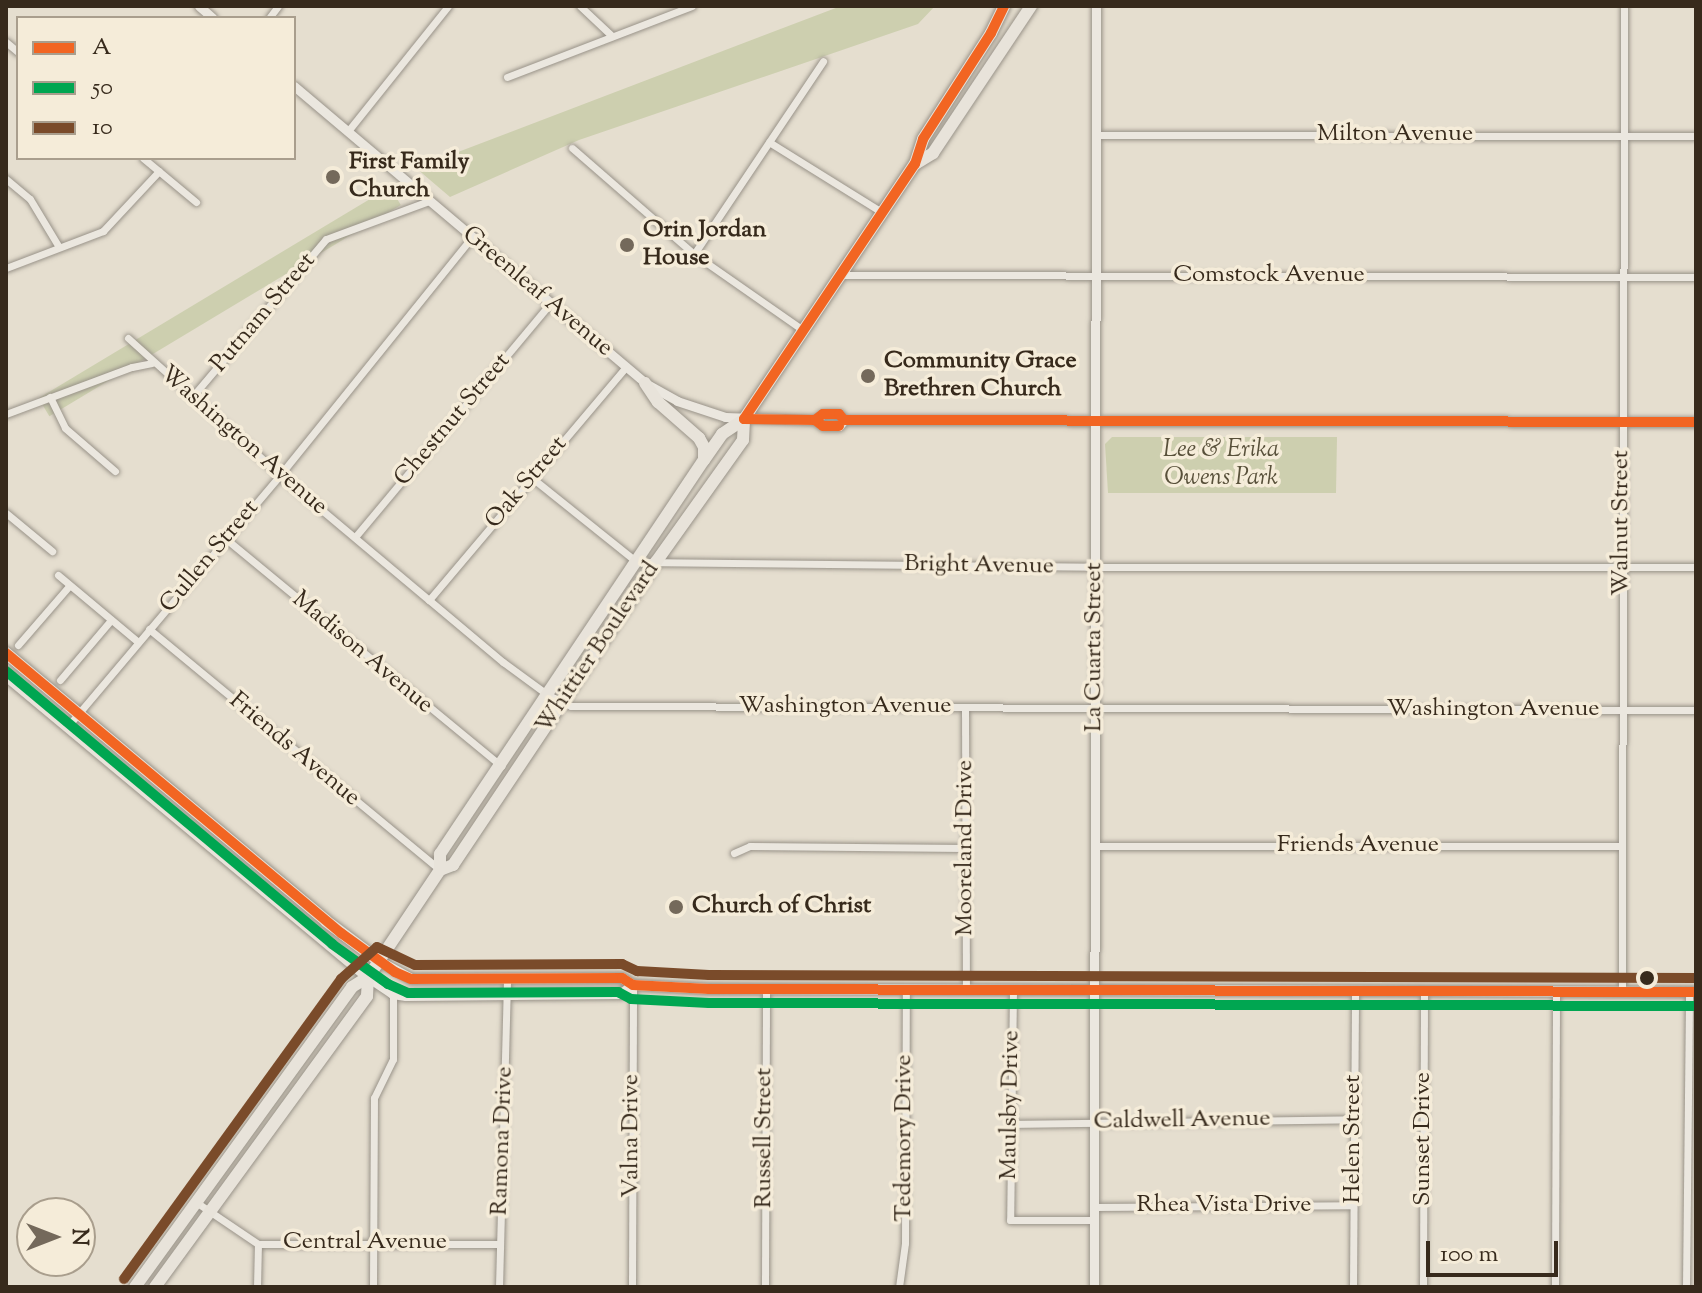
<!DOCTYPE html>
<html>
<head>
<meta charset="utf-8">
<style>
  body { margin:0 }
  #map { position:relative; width:1702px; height:1293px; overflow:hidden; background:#e5decf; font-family:"Sorts Mill Goudy",serif }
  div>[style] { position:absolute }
  .green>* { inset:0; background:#cdcfaf; transform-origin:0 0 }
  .roads { filter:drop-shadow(0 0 2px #999389) drop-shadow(0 0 2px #999389) }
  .minor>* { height:7px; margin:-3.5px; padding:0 3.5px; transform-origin:3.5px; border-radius:3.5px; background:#ebe7df }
  .tertiary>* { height:9px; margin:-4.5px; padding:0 4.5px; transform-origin:4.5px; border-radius:4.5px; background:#ebe7df }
  .secondary>* { height:10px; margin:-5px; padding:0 5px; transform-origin:5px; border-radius:5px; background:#ebe7df }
  .primary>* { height:12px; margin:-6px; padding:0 6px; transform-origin:6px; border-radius:6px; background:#e8e3da }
  .bus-1>* { height:10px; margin:-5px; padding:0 5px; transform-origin:5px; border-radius:5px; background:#f26522 }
  .bus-2>* { height:10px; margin:-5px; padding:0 5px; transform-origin:5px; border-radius:5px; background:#00a651 }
  .bus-3>* { height:10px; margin:-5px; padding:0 5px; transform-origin:5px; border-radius:5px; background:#7a4b2a }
  .dots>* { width:22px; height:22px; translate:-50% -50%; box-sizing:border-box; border:4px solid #f5ecd9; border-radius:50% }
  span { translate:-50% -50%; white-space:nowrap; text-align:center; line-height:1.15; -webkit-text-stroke:7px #f5ecd9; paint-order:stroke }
  .street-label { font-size:24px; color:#372a1c }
  .poi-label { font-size:24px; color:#372a1c; font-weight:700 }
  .left { translate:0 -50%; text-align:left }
  .park-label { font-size:24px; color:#58503a; font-style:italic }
  .frame { position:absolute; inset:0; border:8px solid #372a1c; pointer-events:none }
  .legend { position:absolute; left:16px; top:16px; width:280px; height:144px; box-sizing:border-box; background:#f5ecd9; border:2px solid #a99e8d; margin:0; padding:10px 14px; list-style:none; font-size:24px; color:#372a1c }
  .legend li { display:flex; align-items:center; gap:16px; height:40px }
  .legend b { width:40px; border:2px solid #a99e8d }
  .north { position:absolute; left:16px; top:1197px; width:80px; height:80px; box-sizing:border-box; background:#f5ecd9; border:2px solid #a99e8d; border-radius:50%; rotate:90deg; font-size:22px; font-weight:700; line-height:32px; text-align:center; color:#372a1c }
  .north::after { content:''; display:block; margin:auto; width:28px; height:36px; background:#74695b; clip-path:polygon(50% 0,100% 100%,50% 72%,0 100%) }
  .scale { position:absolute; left:1426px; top:1241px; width:132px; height:36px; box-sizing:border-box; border:4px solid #372a1c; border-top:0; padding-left:10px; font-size:24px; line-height:28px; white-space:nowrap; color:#372a1c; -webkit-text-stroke:6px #f5ecd9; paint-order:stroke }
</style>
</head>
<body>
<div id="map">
  <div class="green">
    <i style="clip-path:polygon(841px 6px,935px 6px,918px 24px,579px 140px,450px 197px,416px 168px)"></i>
    <i style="left:390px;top:187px;width:21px;height:410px;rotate:59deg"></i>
    <i style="clip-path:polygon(1112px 437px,1337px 437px,1336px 493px,1108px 493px,1105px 444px)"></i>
  </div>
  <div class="roads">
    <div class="minor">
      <i style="left:580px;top:6px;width:44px;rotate:43.2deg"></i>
      <i style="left:269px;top:18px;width:15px;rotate:-53deg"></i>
      <i style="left:6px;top:42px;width:16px;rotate:40deg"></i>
      <i style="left:507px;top:77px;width:198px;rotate:-21deg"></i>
      <i style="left:348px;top:131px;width:160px;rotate:-51.3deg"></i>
      <i style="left:1095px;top:135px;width:601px;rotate:0.1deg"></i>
      <i style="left:769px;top:142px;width:134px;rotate:31.9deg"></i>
      <i style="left:572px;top:148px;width:162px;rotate:41deg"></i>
      <i style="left:694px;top:254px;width:133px;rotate:34.9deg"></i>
      <i style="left:143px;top:158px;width:69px;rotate:39.7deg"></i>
      <i style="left:6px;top:179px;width:31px;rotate:40deg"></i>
      <i style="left:30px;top:199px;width:56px;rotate:58.9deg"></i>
      <i style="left:694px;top:254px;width:232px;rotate:-56.2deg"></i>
      <i style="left:6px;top:268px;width:104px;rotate:-20.9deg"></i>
      <i style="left:103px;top:231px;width:82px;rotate:-47deg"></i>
      <i style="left:841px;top:275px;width:855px;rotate:0.13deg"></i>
      <i style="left:128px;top:338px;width:205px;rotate:42deg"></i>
      <i style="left:280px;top:475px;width:194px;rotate:40deg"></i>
      <i style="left:429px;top:600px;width:97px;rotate:40deg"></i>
      <i style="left:503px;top:662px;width:56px;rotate:36.3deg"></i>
      <i style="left:548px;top:695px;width:25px;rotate:26deg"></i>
      <i style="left:571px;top:706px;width:1125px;rotate:0.2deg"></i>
      <i style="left:50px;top:397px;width:34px;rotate:64deg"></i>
      <i style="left:65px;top:428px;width:66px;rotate:40.7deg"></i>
      <i style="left:192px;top:397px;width:207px;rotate:-49.7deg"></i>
      <i style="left:326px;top:239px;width:110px;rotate:-20.3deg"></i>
      <i style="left:6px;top:414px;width:134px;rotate:-20.5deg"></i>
      <i style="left:132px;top:367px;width:20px;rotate:-11deg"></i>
      <i style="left:532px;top:478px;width:134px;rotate:38.7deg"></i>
      <i style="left:637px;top:562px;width:457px;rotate:0.6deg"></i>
      <i style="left:1094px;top:567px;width:602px"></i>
      <i style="left:6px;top:513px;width:60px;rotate:39.6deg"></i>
      <i style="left:355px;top:537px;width:305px;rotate:-50.1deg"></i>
      <i style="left:226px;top:539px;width:357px;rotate:39.5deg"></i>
      <i style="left:58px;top:575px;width:104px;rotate:39.9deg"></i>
      <i style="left:429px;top:600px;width:305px;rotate:-49.8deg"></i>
      <i style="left:149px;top:629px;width:378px;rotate:39.6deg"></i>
      <i style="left:18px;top:645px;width:79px;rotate:-49.1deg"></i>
      <i style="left:60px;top:680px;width:79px;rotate:-49.6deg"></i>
      <i style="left:965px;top:707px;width:282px;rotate:89.8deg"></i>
      <i style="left:68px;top:726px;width:329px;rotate:-49.8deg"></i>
      <i style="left:280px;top:475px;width:304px;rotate:-51.1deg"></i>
      <i style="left:1094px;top:846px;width:527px"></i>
      <i style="left:734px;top:853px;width:17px;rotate:-24deg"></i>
      <i style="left:750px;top:846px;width:215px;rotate:0.5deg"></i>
      <i style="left:1013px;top:989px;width:231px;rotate:90.7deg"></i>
      <i style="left:1010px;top:1220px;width:84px"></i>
      <i style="left:1622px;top:992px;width:986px;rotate:-89.88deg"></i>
      <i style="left:1011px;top:1124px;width:342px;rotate:-0.8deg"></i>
      <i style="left:196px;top:1202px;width:75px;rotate:34.1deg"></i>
      <i style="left:258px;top:1244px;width:241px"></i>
      <i style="left:1094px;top:1207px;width:259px;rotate:-0.4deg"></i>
      <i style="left:257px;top:1287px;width:43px;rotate:-88.7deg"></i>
      <i style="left:373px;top:1287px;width:189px;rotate:-89.7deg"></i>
      <i style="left:374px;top:1098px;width:43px;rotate:-64deg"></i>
      <i style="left:393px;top:1059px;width:65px;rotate:-90deg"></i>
      <i style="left:499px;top:1287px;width:308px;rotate:-88.5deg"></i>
      <i style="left:632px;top:1287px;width:302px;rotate:-89.8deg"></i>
      <i style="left:765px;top:1287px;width:298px;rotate:-89.8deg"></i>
      <i style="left:899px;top:1287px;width:44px;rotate:-82.2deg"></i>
      <i style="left:905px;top:1243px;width:254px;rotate:-89.8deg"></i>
      <i style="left:1353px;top:1287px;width:297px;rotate:-89.6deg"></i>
      <i style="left:1423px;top:1287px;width:296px;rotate:-89.8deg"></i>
      <i style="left:1555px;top:1287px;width:295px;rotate:-89.8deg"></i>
      <i style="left:1686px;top:1287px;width:295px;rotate:-89.4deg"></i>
    </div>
    <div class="tertiary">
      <i style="left:199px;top:6px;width:18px;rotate:41deg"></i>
      <i style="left:294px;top:86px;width:460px;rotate:40.2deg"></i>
      <i style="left:645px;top:383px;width:37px;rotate:29deg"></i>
      <i style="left:677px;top:401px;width:51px;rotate:18.4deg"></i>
      <i style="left:725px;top:417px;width:90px;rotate:1.9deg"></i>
      <i style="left:815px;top:420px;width:10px;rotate:37deg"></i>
      <i style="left:823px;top:426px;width:16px"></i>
      <i style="left:839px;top:426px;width:8px;rotate:-50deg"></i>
      <i style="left:815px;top:420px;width:10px;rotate:-37deg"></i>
      <i style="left:823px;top:414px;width:16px"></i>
      <i style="left:839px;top:414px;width:8px;rotate:50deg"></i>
      <i style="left:844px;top:420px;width:852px;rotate:0.13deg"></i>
      <i style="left:1094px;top:1287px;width:1281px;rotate:-89.91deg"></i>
    </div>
    <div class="secondary">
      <i style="left:379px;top:961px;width:37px;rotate:29deg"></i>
      <i style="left:411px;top:979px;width:211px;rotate:-0.3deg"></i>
      <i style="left:622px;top:978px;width:13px;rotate:32deg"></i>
      <i style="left:633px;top:985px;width:76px;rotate:3deg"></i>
      <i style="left:709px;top:989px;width:987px;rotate:0.17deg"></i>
      <i style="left:368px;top:977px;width:30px;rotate:34deg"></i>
      <i style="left:393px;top:994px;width:13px;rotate:9deg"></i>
      <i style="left:406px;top:996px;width:216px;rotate:-0.5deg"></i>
      <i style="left:622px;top:994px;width:14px;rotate:-39deg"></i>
    </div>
    <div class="primary">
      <i style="left:915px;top:164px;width:21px;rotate:-31deg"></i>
      <i style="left:933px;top:153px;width:177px;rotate:-56.3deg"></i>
      <i style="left:645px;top:383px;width:23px;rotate:56deg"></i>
      <i style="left:658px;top:402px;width:55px;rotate:41.3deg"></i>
      <i style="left:699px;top:438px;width:10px;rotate:61deg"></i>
      <i style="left:704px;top:447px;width:12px;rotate:90deg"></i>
      <i style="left:6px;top:653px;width:417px;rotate:39.9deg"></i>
      <i style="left:326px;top:921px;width:66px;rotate:37deg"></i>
      <i style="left:6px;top:675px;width:471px;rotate:39.8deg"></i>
      <i style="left:440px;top:870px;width:14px;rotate:-21deg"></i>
      <i style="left:453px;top:865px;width:365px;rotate:-56.2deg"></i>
      <i style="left:656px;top:562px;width:150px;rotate:-54.5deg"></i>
      <i style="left:743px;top:440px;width:21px;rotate:-87deg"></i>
      <i style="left:135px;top:1287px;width:370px;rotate:-54.1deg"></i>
      <i style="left:352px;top:987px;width:19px;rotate:-32deg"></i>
      <i style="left:368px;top:977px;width:19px;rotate:-55deg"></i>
      <i style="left:379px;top:961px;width:110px;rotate:-56.2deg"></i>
      <i style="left:440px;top:870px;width:16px;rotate:-90deg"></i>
      <i style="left:440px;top:854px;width:474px;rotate:-56.2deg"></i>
      <i style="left:704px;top:460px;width:32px;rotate:-55deg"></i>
      <i style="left:722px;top:434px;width:27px;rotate:-34deg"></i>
      <i style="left:744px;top:419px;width:307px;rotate:-56.2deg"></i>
      <i style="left:915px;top:164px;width:26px;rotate:-72deg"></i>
      <i style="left:923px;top:139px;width:126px;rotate:-57.3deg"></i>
      <i style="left:991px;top:33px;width:30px;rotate:-64deg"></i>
      <i style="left:155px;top:1287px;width:360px;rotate:-53.9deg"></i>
      <i style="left:367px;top:996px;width:19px;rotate:-87deg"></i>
    </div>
  </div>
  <div class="bus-1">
    <i style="left:744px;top:419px;width:307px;rotate:-56.2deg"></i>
    <i style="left:915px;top:164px;width:26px;rotate:-72deg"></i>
    <i style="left:923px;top:139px;width:126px;rotate:-57.3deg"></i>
    <i style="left:991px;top:33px;width:30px;rotate:-64deg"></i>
    <i style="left:744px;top:419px;width:71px;rotate:0.8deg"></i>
    <i style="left:815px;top:420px;width:10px;rotate:37deg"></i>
    <i style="left:823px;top:426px;width:16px"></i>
    <i style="left:815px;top:420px;width:10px;rotate:-37deg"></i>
    <i style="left:823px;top:414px;width:16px"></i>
    <i style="left:839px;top:414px;width:8px;rotate:50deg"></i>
    <i style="left:844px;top:420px;width:852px;rotate:0.13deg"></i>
    <i style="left:6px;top:653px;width:437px;rotate:39.9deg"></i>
    <i style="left:341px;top:933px;width:67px;rotate:35.8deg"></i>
    <i style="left:395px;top:972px;width:17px;rotate:24deg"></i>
    <i style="left:411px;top:979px;width:211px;rotate:-0.3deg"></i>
    <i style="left:622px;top:978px;width:13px;rotate:32deg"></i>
    <i style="left:633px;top:985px;width:76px;rotate:3deg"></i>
    <i style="left:709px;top:989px;width:987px;rotate:0.17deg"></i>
  </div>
  <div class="bus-2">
    <i style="left:6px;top:671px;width:425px;rotate:39.9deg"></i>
    <i style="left:332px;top:944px;width:69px;rotate:35.5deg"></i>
    <i style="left:388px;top:984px;width:22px;rotate:24deg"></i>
    <i style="left:408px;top:993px;width:210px;rotate:-0.3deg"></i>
    <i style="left:618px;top:992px;width:15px;rotate:28deg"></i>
    <i style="left:631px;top:999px;width:78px;rotate:2.9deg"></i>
    <i style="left:709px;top:1003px;width:987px;rotate:0.17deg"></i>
  </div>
  <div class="bus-3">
    <i style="left:124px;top:1279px;width:370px;rotate:-54.1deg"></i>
    <i style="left:341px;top:979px;width:48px;rotate:-41.6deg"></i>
    <i style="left:377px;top:947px;width:42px;rotate:25.3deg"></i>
    <i style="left:415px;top:965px;width:207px;rotate:-0.3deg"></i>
    <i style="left:622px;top:964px;width:17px;rotate:25deg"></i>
    <i style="left:637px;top:971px;width:72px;rotate:3.2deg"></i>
    <i style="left:709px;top:975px;width:987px;rotate:0.17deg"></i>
  </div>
  <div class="dots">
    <i style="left:333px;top:177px;background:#74695b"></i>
    <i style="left:627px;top:245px;background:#74695b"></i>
    <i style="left:868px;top:376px;background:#74695b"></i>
    <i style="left:676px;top:907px;background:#74695b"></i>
    <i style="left:1647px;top:978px;background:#372a1c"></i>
  </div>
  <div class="street-label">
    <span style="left:1395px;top:135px">Milton Avenue</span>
    <span style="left:1269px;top:276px">Comstock Avenue</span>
    <span style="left:537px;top:292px;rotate:40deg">Greenleaf Avenue</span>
    <span style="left:264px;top:313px;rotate:-50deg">Putnam Street</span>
    <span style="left:453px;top:420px;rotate:-50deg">Chestnut Street</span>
    <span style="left:243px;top:441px;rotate:41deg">Washington Avenue</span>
    <span style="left:527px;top:483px;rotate:-50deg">Oak Street</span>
    <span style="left:1622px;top:523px;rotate:-90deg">Walnut Street</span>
    <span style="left:210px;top:557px;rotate:-50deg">Cullen Street</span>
    <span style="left:979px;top:566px;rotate:1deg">Bright Avenue</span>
    <span style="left:1095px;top:647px;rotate:-90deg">La Cuarta Street</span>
    <span style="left:598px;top:648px;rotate:-56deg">Whittier Boulevard</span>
    <span style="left:362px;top:653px;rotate:40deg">Madison Avenue</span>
    <span style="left:845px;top:707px">Washington Avenue</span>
    <span style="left:1493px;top:710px">Washington Avenue</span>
    <span style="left:294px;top:750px;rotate:40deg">Friends Avenue</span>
    <span style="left:1358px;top:846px">Friends Avenue</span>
    <span style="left:966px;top:848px;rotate:-90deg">Mooreland Drive</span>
    <span style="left:1011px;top:1105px;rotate:-89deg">Maulsby Drive</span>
    <span style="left:1182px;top:1121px;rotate:-1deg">Caldwell Avenue</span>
    <span style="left:632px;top:1136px;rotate:-90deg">Valna Drive</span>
    <span style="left:765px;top:1138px;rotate:-90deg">Russell Street</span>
    <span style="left:905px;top:1138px;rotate:-90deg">Tedemory Drive</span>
    <span style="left:1354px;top:1139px;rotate:-90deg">Helen Street</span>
    <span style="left:1424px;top:1139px;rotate:-90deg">Sunset Drive</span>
    <span style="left:503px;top:1141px;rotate:-88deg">Ramona Drive</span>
    <span style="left:1224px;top:1206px">Rhea Vista Drive</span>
    <span style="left:365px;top:1243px">Central Avenue</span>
  </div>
  <div class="poi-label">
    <span class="left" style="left:349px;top:177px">First Family<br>Church</span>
    <span class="left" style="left:643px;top:245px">Orin Jordan<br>House</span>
    <span class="left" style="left:884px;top:376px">Community Grace<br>Brethren Church</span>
    <span class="left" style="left:692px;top:907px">Church of Christ</span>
  </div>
  <div class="park-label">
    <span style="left:1221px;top:465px">Lee &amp; Erika<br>Owens Park</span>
  </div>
  <div class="frame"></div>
  <ul class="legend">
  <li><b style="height:10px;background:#f26522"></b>A</li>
  <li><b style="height:10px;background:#00a651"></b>50</li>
  <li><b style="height:10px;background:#7a4b2a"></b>10</li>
  </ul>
  <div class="north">N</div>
  <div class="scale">100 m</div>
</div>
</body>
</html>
